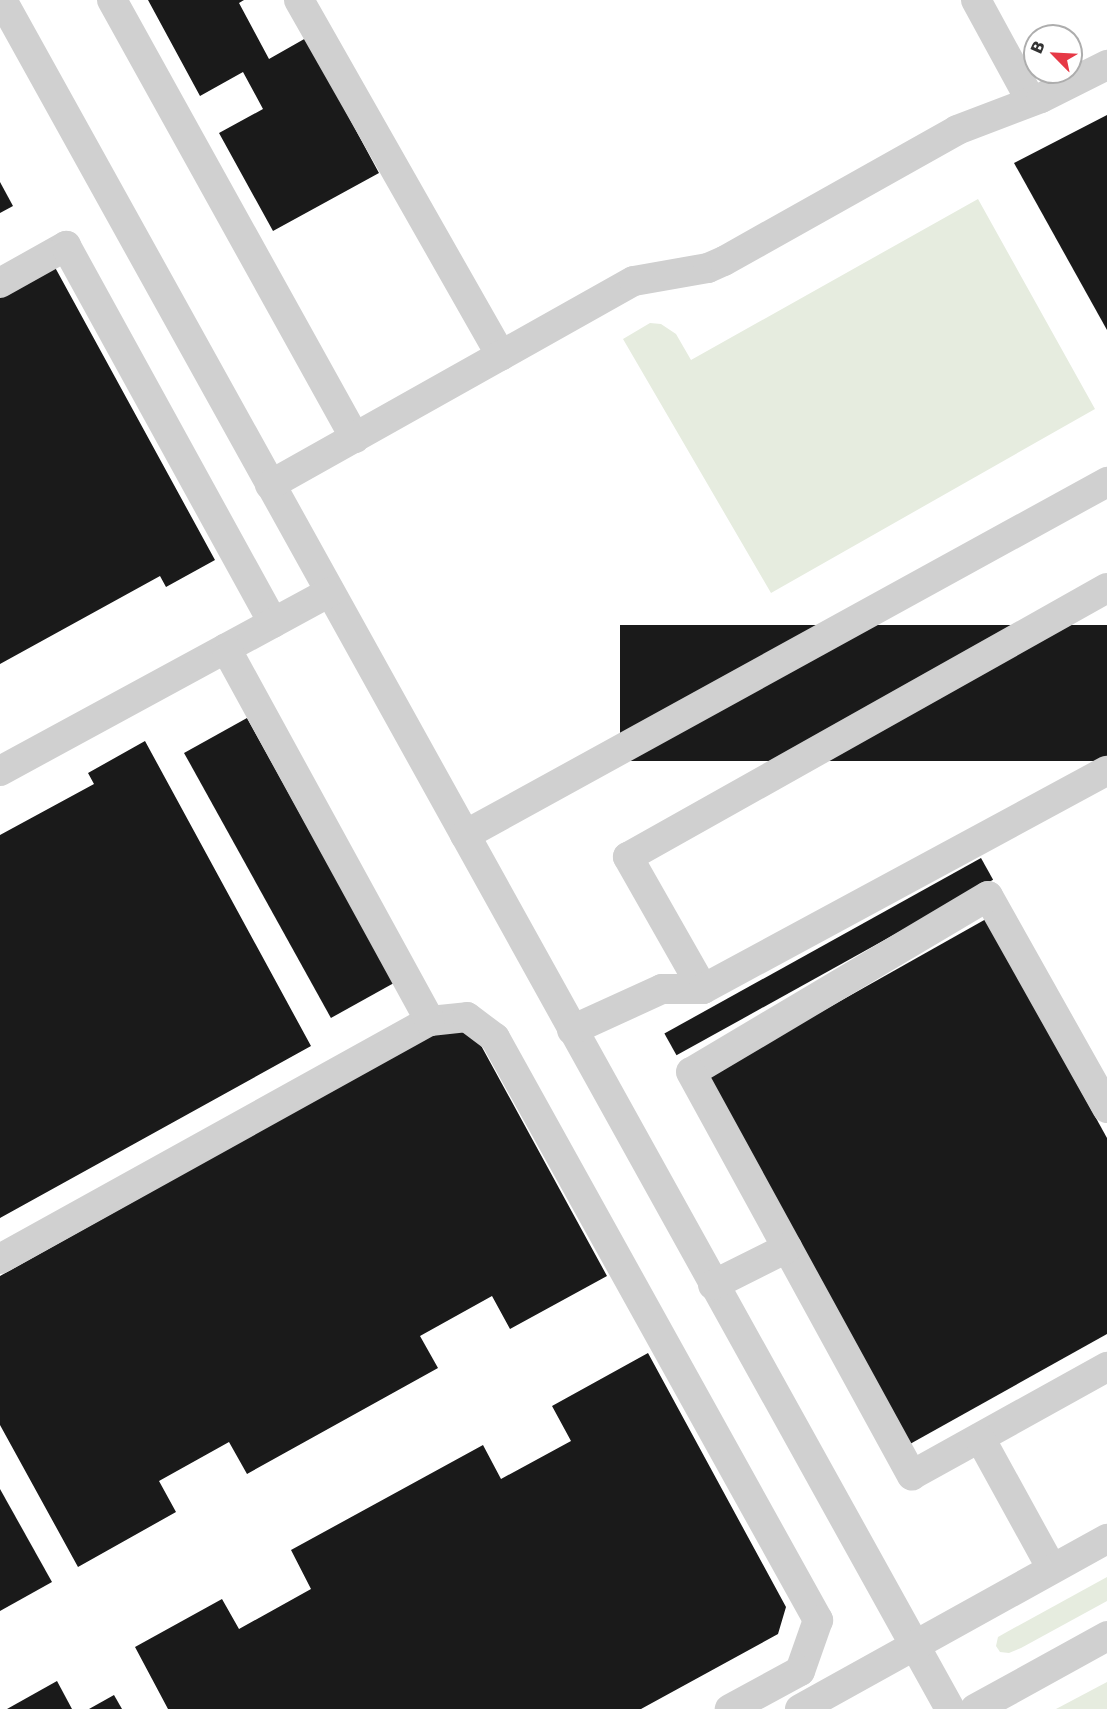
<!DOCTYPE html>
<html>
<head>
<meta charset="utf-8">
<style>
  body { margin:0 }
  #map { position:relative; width:1107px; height:1709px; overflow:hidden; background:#fff; font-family:"DejaVu Sans",sans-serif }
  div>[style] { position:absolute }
  .green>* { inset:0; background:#e6ecdf }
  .building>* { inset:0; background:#1a1a1a; transform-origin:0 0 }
  .minor>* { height:30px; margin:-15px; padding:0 15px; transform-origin:15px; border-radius:15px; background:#d0d0d0 }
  span { translate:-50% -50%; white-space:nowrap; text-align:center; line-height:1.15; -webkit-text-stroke:6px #fff; paint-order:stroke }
  .north { position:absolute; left:1023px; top:24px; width:60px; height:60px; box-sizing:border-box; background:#fff; border:2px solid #adadad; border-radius:50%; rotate:294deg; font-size:16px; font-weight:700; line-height:24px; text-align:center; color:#333 }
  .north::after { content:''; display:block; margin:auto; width:21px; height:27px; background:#e63946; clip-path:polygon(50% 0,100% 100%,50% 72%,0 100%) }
</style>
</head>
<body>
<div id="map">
  <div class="green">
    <i style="clip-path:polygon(978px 199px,1095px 409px,771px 593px,623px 339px,650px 323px,661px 324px,676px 334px,691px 360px)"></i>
    <i style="clip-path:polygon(1107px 1577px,1107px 1601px,1021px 1648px,1009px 1653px,1000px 1652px,996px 1646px,998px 1637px,1005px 1633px)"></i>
    <i style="clip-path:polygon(1107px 1682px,1107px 1709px,1056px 1709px)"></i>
  </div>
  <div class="building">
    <i style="clip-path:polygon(148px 0,244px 0,239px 3px,269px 59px,306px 38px,379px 173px,273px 231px,219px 133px,263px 109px,243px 72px,200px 96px)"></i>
    <i style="clip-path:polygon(1107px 115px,1107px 330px,1014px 163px)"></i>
    <i style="clip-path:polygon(0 182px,13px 206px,0 213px)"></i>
    <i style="clip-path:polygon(51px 260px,215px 560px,166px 587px,160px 576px,0 664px,0 288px)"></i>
    <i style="left:1107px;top:625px;width:136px;height:487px;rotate:90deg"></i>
    <i style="left:247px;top:718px;width:303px;height:72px;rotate:61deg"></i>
    <i style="clip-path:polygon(145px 741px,311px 1046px,0 1218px,0 835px,94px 784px,88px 773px)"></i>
    <i style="left:981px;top:858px;width:25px;height:362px;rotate:61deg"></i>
    <i style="clip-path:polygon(986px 919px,1107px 1138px,1107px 1334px,910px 1444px,707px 1076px)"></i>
    <i style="clip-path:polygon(451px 1024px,472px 1029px,607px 1276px,510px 1329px,492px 1296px,420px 1336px,438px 1368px,247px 1474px,229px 1442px,159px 1481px,176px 1512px,78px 1567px,0 1425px,0 1276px)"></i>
    <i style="clip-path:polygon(648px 1353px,786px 1607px,778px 1634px,641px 1709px,168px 1709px,135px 1647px,222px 1599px,239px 1629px,311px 1589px,291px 1550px,483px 1445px,501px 1479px,571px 1441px,552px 1406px)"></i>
    <i style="clip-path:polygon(0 1489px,52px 1582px,0 1611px)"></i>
    <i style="clip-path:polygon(57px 1681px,72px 1709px,7px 1709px)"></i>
    <i style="clip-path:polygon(114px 1695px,122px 1709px,89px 1709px)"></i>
  </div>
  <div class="minor">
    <i style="left:2px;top:0;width:1954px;rotate:60.98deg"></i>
    <i style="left:112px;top:0;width:501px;rotate:60.98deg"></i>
    <i style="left:299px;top:0;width:409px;rotate:60.4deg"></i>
    <i style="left:976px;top:0;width:115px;rotate:61.4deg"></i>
    <i style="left:0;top:283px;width:76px;rotate:-29.3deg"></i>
    <i style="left:66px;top:246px;width:430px;rotate:61.2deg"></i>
    <i style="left:270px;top:485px;width:417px;rotate:-29.3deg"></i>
    <i style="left:634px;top:281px;width:75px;rotate:-10deg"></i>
    <i style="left:708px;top:268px;width:17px;rotate:-24deg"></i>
    <i style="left:724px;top:261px;width:267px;rotate:-29.3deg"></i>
    <i style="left:957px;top:130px;width:90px;rotate:-20.9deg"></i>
    <i style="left:1041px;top:98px;width:74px;rotate:-26.6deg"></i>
    <i style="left:0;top:771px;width:375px;rotate:-28.5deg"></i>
    <i style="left:465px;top:835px;width:733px;rotate:-28.8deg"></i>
    <i style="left:703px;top:989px;width:152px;rotate:-119.6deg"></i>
    <i style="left:628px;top:857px;width:549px;rotate:-29.32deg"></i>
    <i style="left:430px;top:1021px;width:37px;rotate:-6deg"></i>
    <i style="left:467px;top:1017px;width:35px;rotate:37deg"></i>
    <i style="left:495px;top:1038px;width:666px;rotate:60.97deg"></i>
    <i style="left:818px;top:1620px;width:54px;rotate:109.4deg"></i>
    <i style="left:800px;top:1671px;width:80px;rotate:151.5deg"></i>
    <i style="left:572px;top:1030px;width:99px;rotate:-24.5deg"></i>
    <i style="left:662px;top:989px;width:41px"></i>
    <i style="left:703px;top:989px;width:459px;rotate:-28.4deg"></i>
    <i style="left:1107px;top:1108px;width:243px;rotate:-119.3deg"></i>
    <i style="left:988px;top:896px;width:345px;rotate:149.3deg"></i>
    <i style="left:691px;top:1072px;width:460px;rotate:61.3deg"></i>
    <i style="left:912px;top:1475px;width:223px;rotate:-29deg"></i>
    <i style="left:0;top:1259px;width:491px;rotate:-29deg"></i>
    <i style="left:430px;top:1021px;width:425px;rotate:-118.7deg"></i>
    <i style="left:713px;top:1285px;width:83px;rotate:-26.6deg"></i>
    <i style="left:980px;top:1438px;width:149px;rotate:61.2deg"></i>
    <i style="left:800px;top:1709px;width:351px;rotate:-29deg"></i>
    <i style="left:975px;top:1709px;width:151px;rotate:-28.9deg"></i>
  </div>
  <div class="north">B</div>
</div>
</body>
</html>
